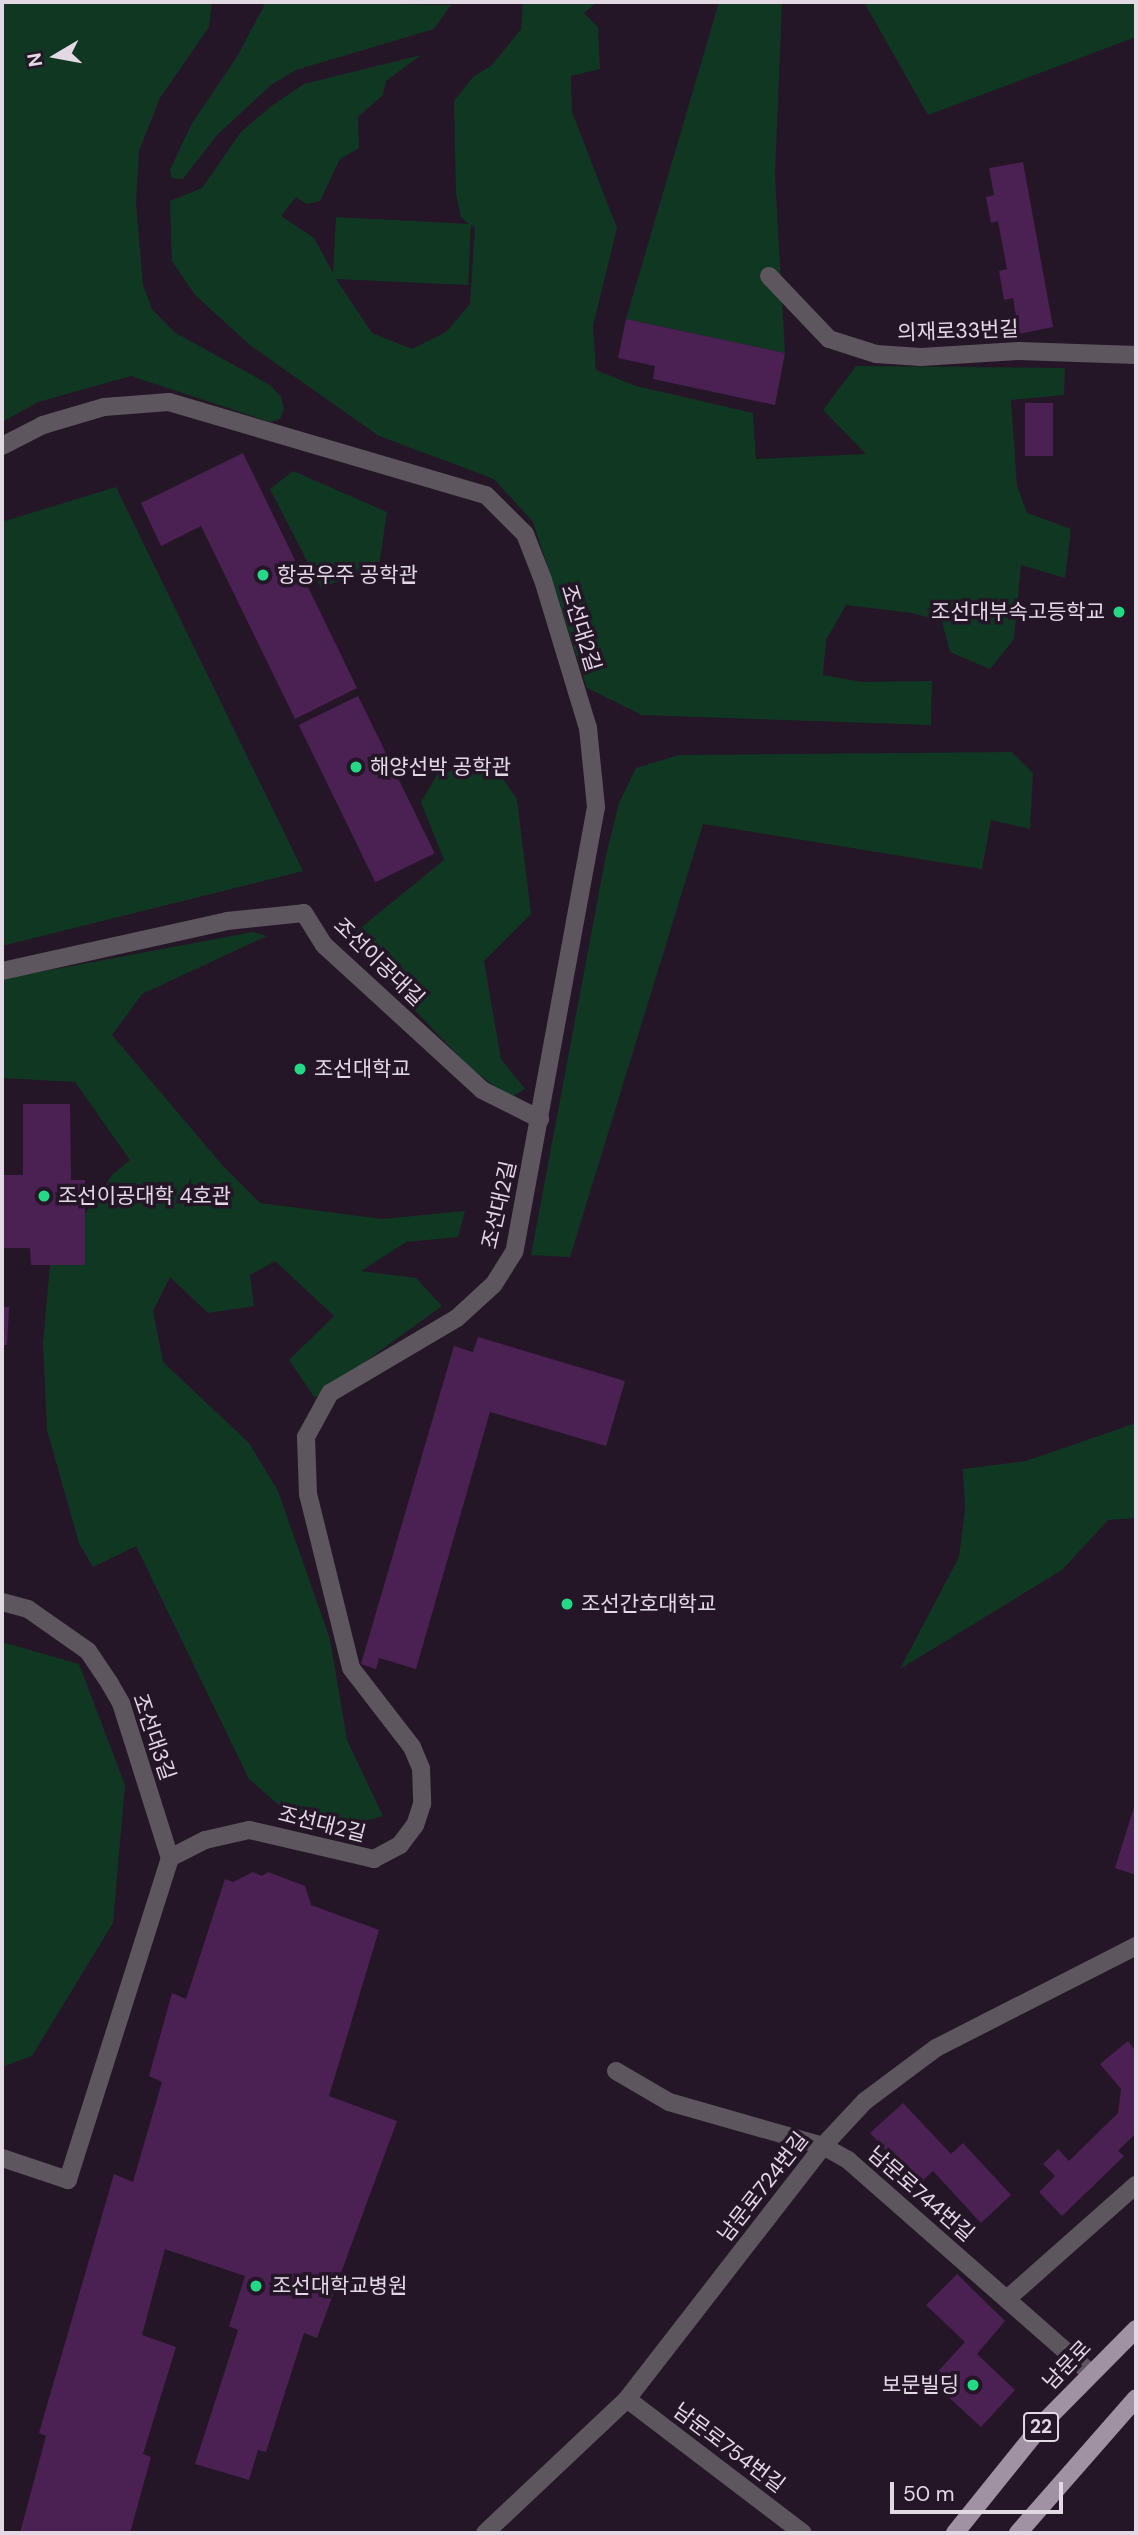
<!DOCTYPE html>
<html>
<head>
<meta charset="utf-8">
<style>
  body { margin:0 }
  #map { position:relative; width:1138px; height:2535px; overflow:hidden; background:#241627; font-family:"DM Sans","Noto Sans KR",sans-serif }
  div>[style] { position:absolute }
  .green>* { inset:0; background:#103722 }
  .building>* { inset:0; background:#4b2153; transform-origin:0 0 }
  .minor>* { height:18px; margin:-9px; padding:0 9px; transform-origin:9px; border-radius:9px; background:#5e565f }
  .primary>* { height:18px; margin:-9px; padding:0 9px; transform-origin:9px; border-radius:9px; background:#a091a3 }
  .dots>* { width:19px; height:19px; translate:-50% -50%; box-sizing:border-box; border:4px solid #241627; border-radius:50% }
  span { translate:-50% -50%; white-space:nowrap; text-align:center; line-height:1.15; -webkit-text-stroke:7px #241627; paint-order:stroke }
  .shield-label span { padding:2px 5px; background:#241627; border:2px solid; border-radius:5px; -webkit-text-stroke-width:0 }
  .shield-label { font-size:19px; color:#e3d9e5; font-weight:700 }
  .street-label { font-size:21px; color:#e3d9e5 }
  .poi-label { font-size:21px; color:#e3d9e5 }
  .left { translate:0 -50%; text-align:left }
  .right { translate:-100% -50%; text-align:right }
  .frame { position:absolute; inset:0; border:4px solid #e3d9e5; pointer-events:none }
  .north { position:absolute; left:21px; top:21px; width:70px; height:70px; -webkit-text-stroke:5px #241627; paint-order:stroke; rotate:260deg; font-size:19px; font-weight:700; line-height:28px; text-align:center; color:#e3d9e5 }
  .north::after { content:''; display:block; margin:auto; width:24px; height:32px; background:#e3d9e5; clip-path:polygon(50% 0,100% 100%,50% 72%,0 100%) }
  .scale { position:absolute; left:890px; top:2482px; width:173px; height:32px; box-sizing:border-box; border:4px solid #e3d9e5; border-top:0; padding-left:9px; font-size:21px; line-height:24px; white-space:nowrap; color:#e3d9e5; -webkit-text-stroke:5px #241627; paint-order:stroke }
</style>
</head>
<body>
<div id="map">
  <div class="green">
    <i style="clip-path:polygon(2px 2px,212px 2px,209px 27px,160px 98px,139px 151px,136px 202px,143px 285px,152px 309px,174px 332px,270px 385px,281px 397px,284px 409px,280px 419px,270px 422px,131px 376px,38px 402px,2px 422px)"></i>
    <i style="clip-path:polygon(266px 2px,451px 5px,434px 29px,296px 70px,271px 85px,217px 135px,183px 179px,172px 178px,170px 170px,191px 125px,238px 55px)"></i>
    <i style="clip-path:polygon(evenodd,523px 2px,597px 2px,584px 13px,598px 27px,600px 69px,571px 76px,572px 112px,617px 228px,593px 326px,596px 370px,636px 386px,753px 413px,756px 459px,866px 454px,823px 410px,856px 366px,1065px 368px,1064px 395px,1011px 400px,1017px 486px,1027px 513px,1071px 529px,1065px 578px,1021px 565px,1014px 639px,990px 669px,950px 652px,942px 621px,912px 613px,846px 605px,826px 640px,823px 675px,862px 682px,932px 681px,931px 725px,642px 715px,587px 688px,533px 522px,494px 479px,379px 436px,251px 346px,195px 295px,172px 261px,170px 201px,202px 188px,241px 132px,270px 107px,304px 84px,421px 55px,386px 81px,383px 95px,358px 117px,359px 148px,340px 159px,320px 201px,307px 204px,296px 197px,281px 216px,314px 238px,333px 273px,336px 217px,469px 224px,461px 217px,456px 194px,454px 101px,473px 77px,492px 65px,521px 29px,523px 2px,471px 225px,475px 227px,470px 304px,446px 332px,412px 349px,372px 333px,336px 279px,468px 285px,471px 225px)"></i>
    <i style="clip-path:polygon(719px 2px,782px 2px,775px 175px,785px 353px,626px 319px)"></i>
    <i style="clip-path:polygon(864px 2px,1136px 2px,1136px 37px,928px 115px)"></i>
    <i style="clip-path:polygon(293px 471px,387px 512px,379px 566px,321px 588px,270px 489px)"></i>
    <i style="clip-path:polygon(116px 487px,303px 871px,2px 946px,2px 522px)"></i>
    <i style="clip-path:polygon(1012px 752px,1033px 773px,1030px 829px,991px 820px,982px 869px,703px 824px,570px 1257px,531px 1255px,606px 855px,619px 803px,636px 768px,679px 755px)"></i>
    <i style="clip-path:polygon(493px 765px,517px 799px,531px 914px,484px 961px,501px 1059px,525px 1089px,510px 1098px,468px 1066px,347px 939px,444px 860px,421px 802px,438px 773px)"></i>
    <i style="clip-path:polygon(253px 932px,267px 936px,142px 994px,112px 1035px,223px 1166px,260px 1203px,382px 1219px,465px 1211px,458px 1237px,406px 1242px,361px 1271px,416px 1278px,442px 1306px,315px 1398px,289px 1360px,334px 1316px,275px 1261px,250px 1275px,254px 1306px,208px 1313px,170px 1277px,153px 1311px,163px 1362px,249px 1443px,278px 1491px,330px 1639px,347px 1740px,383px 1816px,339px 1828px,286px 1811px,249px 1779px,136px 1546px,93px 1567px,79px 1543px,47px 1430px,43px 1343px,50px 1265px,85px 1265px,85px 1214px,113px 1174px,130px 1160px,75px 1082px,2px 1078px,2px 979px)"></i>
    <i style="clip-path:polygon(1136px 1423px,1136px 1518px,1108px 1520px,1062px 1570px,900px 1669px,959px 1557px,965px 1510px,963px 1469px,1026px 1461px)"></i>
    <i style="clip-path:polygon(2px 1642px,79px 1664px,125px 1785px,113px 1923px,32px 2056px,2px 2067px)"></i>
  </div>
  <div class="building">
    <i style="clip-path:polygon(1023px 162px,1053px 327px,1019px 334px,1013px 298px,1004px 300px,999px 271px,1007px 269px,998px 221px,991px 223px,986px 197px,994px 195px,989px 168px)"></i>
    <i style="clip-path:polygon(626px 319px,785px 353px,775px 405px,653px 379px,655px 366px,618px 358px)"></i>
    <i style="left:1025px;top:403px;width:28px;height:53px"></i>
    <i style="clip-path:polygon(243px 453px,357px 688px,295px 719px,201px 526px,161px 546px,141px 503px)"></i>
    <i style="left:358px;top:696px;width:175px;height:66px;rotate:64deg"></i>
    <i style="clip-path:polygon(23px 1104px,70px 1104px,71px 1180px,85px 1180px,85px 1265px,31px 1265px,30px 1248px,3px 1248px,2px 1175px,23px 1175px)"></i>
    <i style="clip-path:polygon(2px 1307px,9px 1307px,7px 1345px,2px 1345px)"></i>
    <i style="clip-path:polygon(478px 1337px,625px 1381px,606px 1446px,490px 1412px,416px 1669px,379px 1658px,376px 1669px,361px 1664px,454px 1346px,473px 1352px)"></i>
    <i style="clip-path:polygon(1136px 1801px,1136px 1875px,1115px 1868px)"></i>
    <i style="clip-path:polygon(253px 1872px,262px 1876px,268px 1872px,305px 1886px,311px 1905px,379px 1930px,329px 2096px,397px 2121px,317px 2338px,304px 2333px,266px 2452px,258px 2450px,249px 2480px,195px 2464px,238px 2330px,229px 2326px,245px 2276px,165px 2249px,142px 2335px,176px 2347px,143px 2454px,151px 2457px,130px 2533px,20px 2533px,46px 2436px,39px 2433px,114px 2174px,133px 2182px,162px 2082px,149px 2076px,172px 1993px,186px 1999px,225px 1879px,233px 1882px)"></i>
    <i style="clip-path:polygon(1128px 2041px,1136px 2052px,1136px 2133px,1118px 2151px,1124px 2156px,1062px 2216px,1039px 2192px,1055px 2176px,1043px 2164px,1058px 2149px,1069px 2161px,1118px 2113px,1121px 2089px,1100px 2064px)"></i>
    <i style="clip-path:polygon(903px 2103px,951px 2154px,963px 2143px,1011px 2195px,981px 2223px,933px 2171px,918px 2185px,870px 2133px)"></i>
    <i style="clip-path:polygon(957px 2274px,1005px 2321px,977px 2354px,1015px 2390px,981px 2427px,930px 2380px,965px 2342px,926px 2305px)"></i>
  </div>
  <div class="minor">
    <i style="left:769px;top:276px;width:87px;rotate:46.4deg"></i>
    <i style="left:829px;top:339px;width:49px;rotate:17.7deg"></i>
    <i style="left:876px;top:354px;width:45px;rotate:3.8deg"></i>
    <i style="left:921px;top:357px;width:98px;rotate:-3.5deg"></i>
    <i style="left:1019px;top:351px;width:117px;rotate:2deg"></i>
    <i style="left:2px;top:446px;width:46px;rotate:-27.1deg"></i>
    <i style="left:43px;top:425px;width:64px;rotate:-16.4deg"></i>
    <i style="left:104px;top:407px;width:65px;rotate:-4.4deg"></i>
    <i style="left:169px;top:402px;width:330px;rotate:16.4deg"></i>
    <i style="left:486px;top:495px;width:55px;rotate:45deg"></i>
    <i style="left:525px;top:534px;width:49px;rotate:68.6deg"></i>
    <i style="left:543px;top:580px;width:155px;rotate:73.1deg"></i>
    <i style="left:588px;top:728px;width:79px;rotate:84.2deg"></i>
    <i style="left:596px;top:807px;width:452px;rotate:100.4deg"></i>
    <i style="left:514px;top:1252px;width:39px;rotate:122deg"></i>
    <i style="left:493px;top:1285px;width:49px;rotate:137.5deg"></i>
    <i style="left:457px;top:1318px;width:147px;rotate:149.4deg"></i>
    <i style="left:330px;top:1393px;width:50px;rotate:118.6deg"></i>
    <i style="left:306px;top:1437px;width:57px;rotate:88deg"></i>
    <i style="left:308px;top:1494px;width:179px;rotate:76.1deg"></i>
    <i style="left:351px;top:1668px;width:100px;rotate:52.3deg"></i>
    <i style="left:412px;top:1747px;width:23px;rotate:67deg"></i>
    <i style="left:421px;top:1768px;width:36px;rotate:88deg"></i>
    <i style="left:422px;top:1804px;width:22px;rotate:108deg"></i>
    <i style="left:415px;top:1825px;width:25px;rotate:127deg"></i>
    <i style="left:400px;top:1845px;width:30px;rotate:152deg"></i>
    <i style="left:374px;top:1859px;width:128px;rotate:-166.9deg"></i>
    <i style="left:249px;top:1830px;width:45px;rotate:167.2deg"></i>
    <i style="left:205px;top:1840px;width:39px;rotate:153deg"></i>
    <i style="left:170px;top:1858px;width:338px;rotate:107.6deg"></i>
    <i style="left:68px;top:2180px;width:70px;rotate:-161.6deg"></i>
    <i style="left:2px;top:971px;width:230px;rotate:-12.5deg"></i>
    <i style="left:227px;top:921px;width:77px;rotate:-5.9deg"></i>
    <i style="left:304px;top:913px;width:38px;rotate:58deg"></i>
    <i style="left:324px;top:945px;width:214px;rotate:42.5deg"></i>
    <i style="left:482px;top:1090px;width:65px;rotate:26.6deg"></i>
    <i style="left:2px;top:1602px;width:27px;rotate:15deg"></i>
    <i style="left:28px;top:1609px;width:73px;rotate:35deg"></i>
    <i style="left:88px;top:1651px;width:40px;rotate:56deg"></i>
    <i style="left:110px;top:1684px;width:22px;rotate:60deg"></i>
    <i style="left:121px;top:1703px;width:163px;rotate:72.5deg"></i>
    <i style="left:616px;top:2071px;width:61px;rotate:30.3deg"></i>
    <i style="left:669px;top:2102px;width:160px;rotate:15.9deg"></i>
    <i style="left:823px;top:2146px;width:29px;rotate:29deg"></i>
    <i style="left:848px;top:2160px;width:321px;rotate:41.3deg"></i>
    <i style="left:1007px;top:2299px;width:172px;rotate:-41.5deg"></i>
    <i style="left:627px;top:2399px;width:221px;rotate:37.3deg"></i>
    <i style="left:485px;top:2533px;width:195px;rotate:-43.3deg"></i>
    <i style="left:627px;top:2399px;width:320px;rotate:-52.2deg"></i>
    <i style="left:823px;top:2146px;width:62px;rotate:-47deg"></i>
    <i style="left:865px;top:2101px;width:89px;rotate:-36.7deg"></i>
    <i style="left:936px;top:2048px;width:225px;rotate:-27deg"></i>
  </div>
  <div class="primary">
    <i style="left:955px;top:2533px;width:145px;rotate:-51.2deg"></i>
    <i style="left:1046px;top:2420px;width:128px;rotate:-45.3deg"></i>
    <i style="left:1018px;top:2533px;width:179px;rotate:-48.8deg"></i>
  </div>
  <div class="dots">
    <i style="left:263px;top:575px;background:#24d886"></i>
    <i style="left:1119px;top:612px;background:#24d886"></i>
    <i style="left:356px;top:767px;background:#24d886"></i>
    <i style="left:300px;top:1069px;background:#24d886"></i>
    <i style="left:44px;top:1196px;background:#24d886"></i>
    <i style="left:567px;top:1604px;background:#24d886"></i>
    <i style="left:256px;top:2286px;background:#24d886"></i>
    <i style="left:973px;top:2385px;background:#24d886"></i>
  </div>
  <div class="shield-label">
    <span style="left:1041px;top:2427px">22</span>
  </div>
  <div class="street-label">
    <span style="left:958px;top:331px;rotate:-2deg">의재로33번길</span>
    <span style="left:581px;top:628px;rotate:73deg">조선대2길</span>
    <span style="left:379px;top:962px;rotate:44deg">조선이공대길</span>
    <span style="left:499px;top:1205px;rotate:-77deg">조선대2길</span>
    <span style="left:154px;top:1737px;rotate:71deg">조선대3길</span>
    <span style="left:322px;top:1824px;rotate:14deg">조선대2길</span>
    <span style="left:763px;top:2187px;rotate:-52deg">남문로724번길</span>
    <span style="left:921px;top:2194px;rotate:41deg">남문로744번길</span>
    <span style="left:1067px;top:2365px;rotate:-46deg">남문로</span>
    <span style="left:729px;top:2448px;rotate:37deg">남문로754번길</span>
  </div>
  <div class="poi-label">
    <span class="left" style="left:277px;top:575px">항공우주 공학관</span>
    <span class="right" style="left:1105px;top:612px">조선대부속고등학교</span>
    <span class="left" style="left:370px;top:767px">해양선박 공학관</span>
    <span class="left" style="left:314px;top:1069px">조선대학교</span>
    <span class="left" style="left:58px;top:1196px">조선이공대학 4호관</span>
    <span class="left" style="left:581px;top:1604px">조선간호대학교</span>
    <span class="left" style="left:272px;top:2286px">조선대학교병원</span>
    <span class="right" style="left:959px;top:2385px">보문빌딩</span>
  </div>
  <div class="frame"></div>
  <div class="north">N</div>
  <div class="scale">50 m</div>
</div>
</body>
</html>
